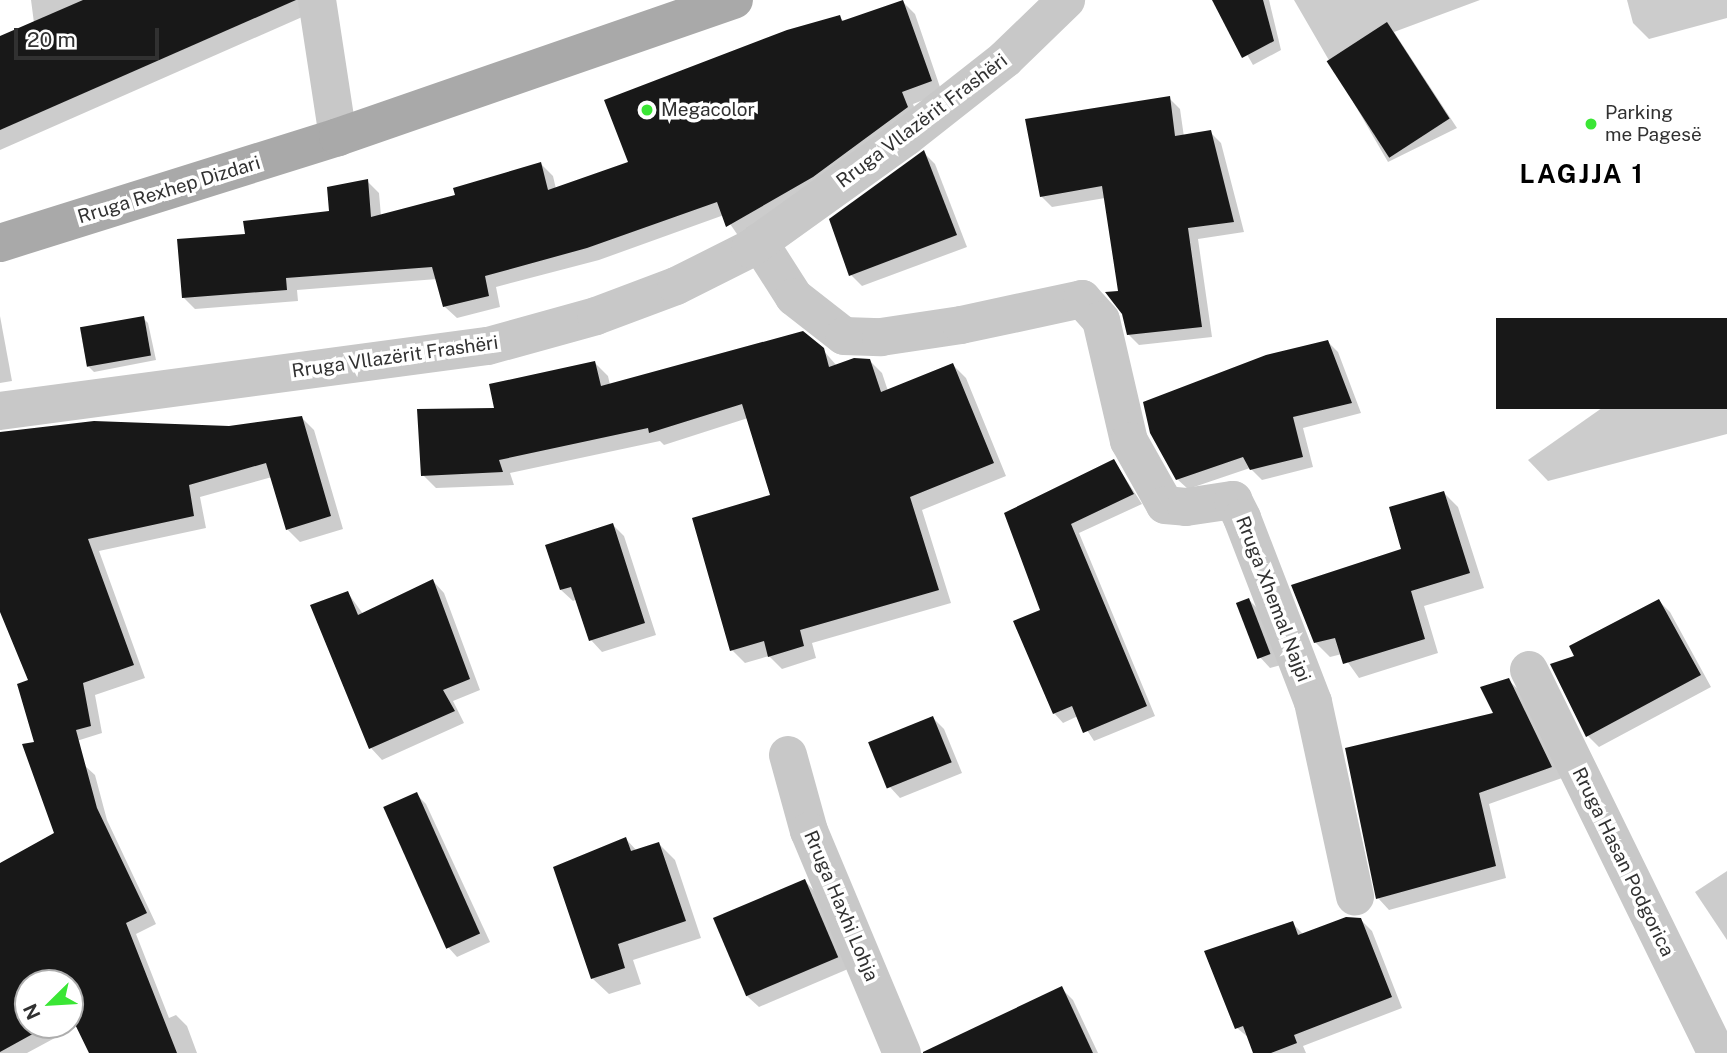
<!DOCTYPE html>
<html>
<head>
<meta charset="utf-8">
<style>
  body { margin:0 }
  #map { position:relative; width:1727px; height:1053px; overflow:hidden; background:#fff; font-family:"Public Sans",sans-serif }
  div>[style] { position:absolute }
  .shadow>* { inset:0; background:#0003 }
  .building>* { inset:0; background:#181818; transform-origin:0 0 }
  .minor>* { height:38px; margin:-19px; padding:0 19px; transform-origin:19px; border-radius:19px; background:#c8c8c8 }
  .major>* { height:38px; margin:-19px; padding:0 19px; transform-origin:19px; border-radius:19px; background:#a9a9a9 }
  .dots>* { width:19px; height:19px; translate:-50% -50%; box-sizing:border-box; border:4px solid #fff; border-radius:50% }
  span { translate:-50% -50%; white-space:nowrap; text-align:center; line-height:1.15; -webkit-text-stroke:7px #fff; paint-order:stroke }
  .poi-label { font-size:19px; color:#313131 }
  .left { translate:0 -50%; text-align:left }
  .street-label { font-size:19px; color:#313131 }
  .district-label { font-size:26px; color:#000; font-weight:700; letter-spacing:2px }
  .north { position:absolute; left:14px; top:969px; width:70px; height:70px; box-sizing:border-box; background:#fff; border:2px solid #adadad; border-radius:50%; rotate:246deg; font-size:19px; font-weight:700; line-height:28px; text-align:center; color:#313131 }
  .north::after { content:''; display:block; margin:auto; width:24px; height:32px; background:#3ae635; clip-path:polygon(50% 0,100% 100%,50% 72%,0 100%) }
  .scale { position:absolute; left:14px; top:28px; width:145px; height:32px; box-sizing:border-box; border:4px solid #313131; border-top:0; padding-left:9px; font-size:21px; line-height:24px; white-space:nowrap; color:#313131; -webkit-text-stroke:5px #fff; paint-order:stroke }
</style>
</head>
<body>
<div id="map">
  <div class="shadow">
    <i style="clip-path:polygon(31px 0,313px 0,309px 14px,0 150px,0 38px,34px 23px)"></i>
    <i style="clip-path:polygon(1216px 0,1269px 0,1281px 50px,1253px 65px)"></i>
    <i style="clip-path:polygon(1294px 0,1480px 0,1394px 32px,1457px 128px,1388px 162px)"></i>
    <i style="clip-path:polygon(1627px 0,1727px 0,1727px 18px,1649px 39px,1633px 23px)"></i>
    <i style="clip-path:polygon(903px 2px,915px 14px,942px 93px,913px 104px,919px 120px,739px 237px,724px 215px,599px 260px,496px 287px,500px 307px,457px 318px,445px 307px,437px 279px,297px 290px,298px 301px,195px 309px,183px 297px,246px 236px,331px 212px,367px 181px,379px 193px,381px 216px,458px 196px,541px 164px,553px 176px,556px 189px,630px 163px,839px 17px,845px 22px)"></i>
    <i style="clip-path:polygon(1169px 98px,1180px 109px,1184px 137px,1210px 132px,1221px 143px,1244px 232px,1198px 239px,1212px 337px,1139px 345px,1128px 334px,1105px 198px,1052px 207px,1041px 196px)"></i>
    <i style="clip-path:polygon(924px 153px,935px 164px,967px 247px,862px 286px,851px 275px)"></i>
    <i style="clip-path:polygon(0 316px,12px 381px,0 383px)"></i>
    <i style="clip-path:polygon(143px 318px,148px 323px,156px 360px,94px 372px,89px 367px)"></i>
    <i style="clip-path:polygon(1727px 320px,1727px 434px,1548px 481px,1528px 460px)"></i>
    <i style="clip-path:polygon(1328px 342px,1338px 352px,1361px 413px,1303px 428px,1313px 467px,1262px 480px,1250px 468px,1188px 489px,1177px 479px)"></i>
    <i style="clip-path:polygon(823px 350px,837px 366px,869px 360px,882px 373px,888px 391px,953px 365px,966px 378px,1006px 476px,922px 510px,951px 603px,812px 643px,816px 658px,782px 669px,769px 656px,745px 663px,732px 650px,772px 496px,748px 418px,664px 445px,660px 441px,510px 473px,514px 485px,436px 488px,423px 475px,496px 410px,595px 363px,608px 376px,610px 385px)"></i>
    <i style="clip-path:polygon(301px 417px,314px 430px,343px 529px,300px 542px,287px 529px,272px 477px,200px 497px,206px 528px,99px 551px,145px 678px,95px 695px,102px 733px,48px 750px,30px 681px,0 608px,0 433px,229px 427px)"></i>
    <i style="clip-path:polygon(1114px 461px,1142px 504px,1079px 533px,1155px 716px,1094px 741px,1078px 716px,1063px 723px,1054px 713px,1042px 611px,1006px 514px)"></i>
    <i style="clip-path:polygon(1444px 493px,1458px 507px,1484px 588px,1424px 606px,1438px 653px,1359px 678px,1342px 654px,1330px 657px,1315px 642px,1403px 550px)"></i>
    <i style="clip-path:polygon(613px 525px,624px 536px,656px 635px,602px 652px,591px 640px,577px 599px,573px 601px,561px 590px)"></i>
    <i style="clip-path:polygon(433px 581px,444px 593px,480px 690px,453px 701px,464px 723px,382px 760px,371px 748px,313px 606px,348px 593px,363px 614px)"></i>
    <i style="clip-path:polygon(1249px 600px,1260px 611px,1281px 665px,1270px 668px,1259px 656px)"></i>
    <i style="clip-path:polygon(1659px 601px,1670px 612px,1711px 687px,1599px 747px,1588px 736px,1553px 665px,1577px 657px)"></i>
    <i style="clip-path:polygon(1508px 680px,1520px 691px,1562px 778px,1489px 804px,1506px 878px,1389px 910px,1378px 898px,1495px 714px)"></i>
    <i style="clip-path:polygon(933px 718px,944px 729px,962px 773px,900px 798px,889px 786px,871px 742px)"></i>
    <i style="clip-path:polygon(evenodd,84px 765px,95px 775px,107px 820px,156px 924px,136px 934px,169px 1018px,176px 1015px,187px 1026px,197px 1053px,91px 1053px,79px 1025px,27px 1053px,0 1053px,0 910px,28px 911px,84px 765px,28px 983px,70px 983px,70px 1025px,28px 1025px,28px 983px)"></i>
    <i style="clip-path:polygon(416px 794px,426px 804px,490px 942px,457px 957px,448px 947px)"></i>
    <i style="clip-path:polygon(626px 839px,637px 851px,659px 844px,675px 860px,701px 938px,633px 960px,641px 984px,609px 994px,592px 978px)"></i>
    <i style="clip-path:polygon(1727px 871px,1727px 940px,1695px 892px)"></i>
    <i style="clip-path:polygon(805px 881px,816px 893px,848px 969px,759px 1007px,747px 996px)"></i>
    <i style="clip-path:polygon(1360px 919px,1372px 931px,1402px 1008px,1303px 1046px,1306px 1053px,1255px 1053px,1249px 1038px,1237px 1028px,1292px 923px,1303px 934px)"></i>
    <i style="clip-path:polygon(1061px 988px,1073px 1000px,1098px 1053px,992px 1053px)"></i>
  </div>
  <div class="building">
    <i style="clip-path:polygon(83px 0,296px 0,0 130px,0 36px)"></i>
    <i style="clip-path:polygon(903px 0,932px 81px,902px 92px,908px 107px,813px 177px,726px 227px,717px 202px,587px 248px,485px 276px,489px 296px,443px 307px,432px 267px,286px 278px,287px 290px,182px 298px,177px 239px,245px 234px,243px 221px,329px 211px,327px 187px,368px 179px,371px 217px,455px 195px,453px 188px,541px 162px,548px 190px,628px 162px,604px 100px,787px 30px,840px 15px,842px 21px)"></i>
    <i style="clip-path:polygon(1212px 0,1263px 0,1274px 41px,1242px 58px)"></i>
    <i style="left:1387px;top:22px;width:115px;height:72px;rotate:57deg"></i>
    <i style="clip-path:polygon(1170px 96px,1175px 136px,1211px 130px,1234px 222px,1188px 228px,1202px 327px,1127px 335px,1122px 314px,1105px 292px,1118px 291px,1102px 186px,1040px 197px,1025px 119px)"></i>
    <i style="clip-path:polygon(924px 150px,957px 235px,849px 276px,829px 219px)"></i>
    <i style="left:144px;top:316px;width:40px;height:65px;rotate:80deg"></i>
    <i style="left:1727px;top:318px;width:91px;height:231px;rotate:90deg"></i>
    <i style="clip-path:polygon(803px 331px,824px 348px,829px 367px,854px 358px,870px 359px,881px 392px,953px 363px,994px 463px,910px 497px,939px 590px,800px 630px,804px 646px,768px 657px,764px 641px,730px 651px,692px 518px,770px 495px,742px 404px,649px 433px,648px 428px,499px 460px,503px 472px,421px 476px,417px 409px,494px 408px,489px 384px,595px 361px,601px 386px)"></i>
    <i style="clip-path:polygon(1328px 340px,1352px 403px,1293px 417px,1303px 457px,1250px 470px,1243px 457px,1176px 480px,1150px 433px,1143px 402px,1266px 355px)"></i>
    <i style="clip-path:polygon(302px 416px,331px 516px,286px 530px,266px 463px,189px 485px,194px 516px,88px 539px,134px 665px,83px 683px,91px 726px,76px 730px,97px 808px,147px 913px,126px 923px,177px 1053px,89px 1053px,70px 1014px,70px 983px,28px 983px,28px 1025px,49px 1025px,0 1052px,0 863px,54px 833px,22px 744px,34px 742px,17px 684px,28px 680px,0 612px,0 432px,94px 421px,229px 426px)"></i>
    <i style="clip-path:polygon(1114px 459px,1134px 494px,1071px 524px,1147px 706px,1083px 733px,1072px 706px,1053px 714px,1013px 621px,1040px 610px,1004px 513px)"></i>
    <i style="clip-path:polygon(1444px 491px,1470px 573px,1411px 591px,1425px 639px,1343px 664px,1335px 638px,1314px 643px,1291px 585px,1401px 549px,1389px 507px)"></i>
    <i style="clip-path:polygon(613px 523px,645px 623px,589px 641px,571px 587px,560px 590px,545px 545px)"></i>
    <i style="clip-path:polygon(433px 579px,470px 679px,443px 690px,455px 711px,369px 749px,310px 605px,348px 591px,358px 615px)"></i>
    <i style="left:1249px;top:598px;width:60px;height:14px;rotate:69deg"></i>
    <i style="clip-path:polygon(1659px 599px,1701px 675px,1586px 737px,1550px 664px,1574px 656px,1569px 646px)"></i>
    <i style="clip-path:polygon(1509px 678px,1552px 767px,1479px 793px,1496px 866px,1376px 899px,1345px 748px,1493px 713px,1480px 687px)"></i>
    <i style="left:933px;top:716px;width:50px;height:70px;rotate:68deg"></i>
    <i style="left:417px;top:792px;width:155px;height:37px;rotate:66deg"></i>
    <i style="clip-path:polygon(626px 837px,631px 851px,659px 842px,686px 921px,618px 944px,625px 968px,591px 979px,553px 867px)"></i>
    <i style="left:805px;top:879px;width:85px;height:100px;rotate:67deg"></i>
    <i style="clip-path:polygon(1346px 917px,1361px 918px,1392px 997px,1294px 1035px,1297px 1043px,1271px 1053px,1253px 1053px,1243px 1026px,1235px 1029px,1204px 951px,1293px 921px,1298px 935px)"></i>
    <i style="clip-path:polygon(1062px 986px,1093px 1053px,923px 1053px,923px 1052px)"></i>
  </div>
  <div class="minor">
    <i style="left:317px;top:0;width:139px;rotate:81.3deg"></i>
    <i style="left:759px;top:242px;width:65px;rotate:57.5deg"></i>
    <i style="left:794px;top:297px;width:63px;rotate:38deg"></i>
    <i style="left:844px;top:336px;width:37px;rotate:2deg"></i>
    <i style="left:881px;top:337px;width:81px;rotate:-8.5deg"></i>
    <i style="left:961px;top:325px;width:124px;rotate:-12.1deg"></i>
    <i style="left:1082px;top:299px;width:28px;rotate:48deg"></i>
    <i style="left:1101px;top:320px;width:124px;rotate:77deg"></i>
    <i style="left:1129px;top:441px;width:73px;rotate:60.6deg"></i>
    <i style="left:1165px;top:505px;width:21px;rotate:5deg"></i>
    <i style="left:1186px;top:507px;width:48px;rotate:-8.5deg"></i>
    <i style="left:1233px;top:500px;width:20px;rotate:63deg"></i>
    <i style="left:1242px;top:518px;width:197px;rotate:68.9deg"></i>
    <i style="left:1313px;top:702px;width:199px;rotate:77.8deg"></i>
    <i style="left:0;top:411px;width:492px;rotate:-7.6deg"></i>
    <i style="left:488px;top:346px;width:112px;rotate:-15.5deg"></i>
    <i style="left:596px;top:316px;width:85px;rotate:-20.6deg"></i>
    <i style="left:676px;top:286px;width:83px;rotate:-26.6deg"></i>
    <i style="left:750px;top:249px;width:192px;rotate:-35.7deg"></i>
    <i style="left:906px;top:137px;width:126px;rotate:-38.2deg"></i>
    <i style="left:1005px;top:59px;width:85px;rotate:-44deg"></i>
    <i style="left:1529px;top:670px;width:427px;rotate:63.9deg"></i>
    <i style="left:788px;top:755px;width:79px;rotate:74.6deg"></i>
    <i style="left:809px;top:831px;width:241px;rotate:67.3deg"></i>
  </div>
  <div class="major">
    <i style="left:0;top:243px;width:354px;rotate:-17.4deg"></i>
    <i style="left:338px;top:137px;width:419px;rotate:-19.1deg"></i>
  </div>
  <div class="dots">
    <i style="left:647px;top:110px;background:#3ae635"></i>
    <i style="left:1591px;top:124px;background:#3ae635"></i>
  </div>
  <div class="poi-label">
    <span class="left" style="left:661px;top:110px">Megacolor</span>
    <span class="left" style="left:1605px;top:124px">Parking<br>me Pagesë</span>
  </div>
  <div class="street-label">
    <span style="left:922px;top:121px;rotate:-37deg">Rruga Vllazërit Frashëri</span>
    <span style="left:169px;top:190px;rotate:-17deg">Rruga Rexhep Dizdari</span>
    <span style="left:395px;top:357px;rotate:-8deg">Rruga Vllazërit Frashëri</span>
    <span style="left:1273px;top:599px;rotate:69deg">Rruga Xhemal Najpi</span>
    <span style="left:1623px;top:862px;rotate:64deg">Rruga Hasan Podgorica</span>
    <span style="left:841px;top:906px;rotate:67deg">Rruga Haxhi Lohja</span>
  </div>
  <div class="district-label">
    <span style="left:1582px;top:174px">LAGJJA 1</span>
  </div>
  <div class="north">N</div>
  <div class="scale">20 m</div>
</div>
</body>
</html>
